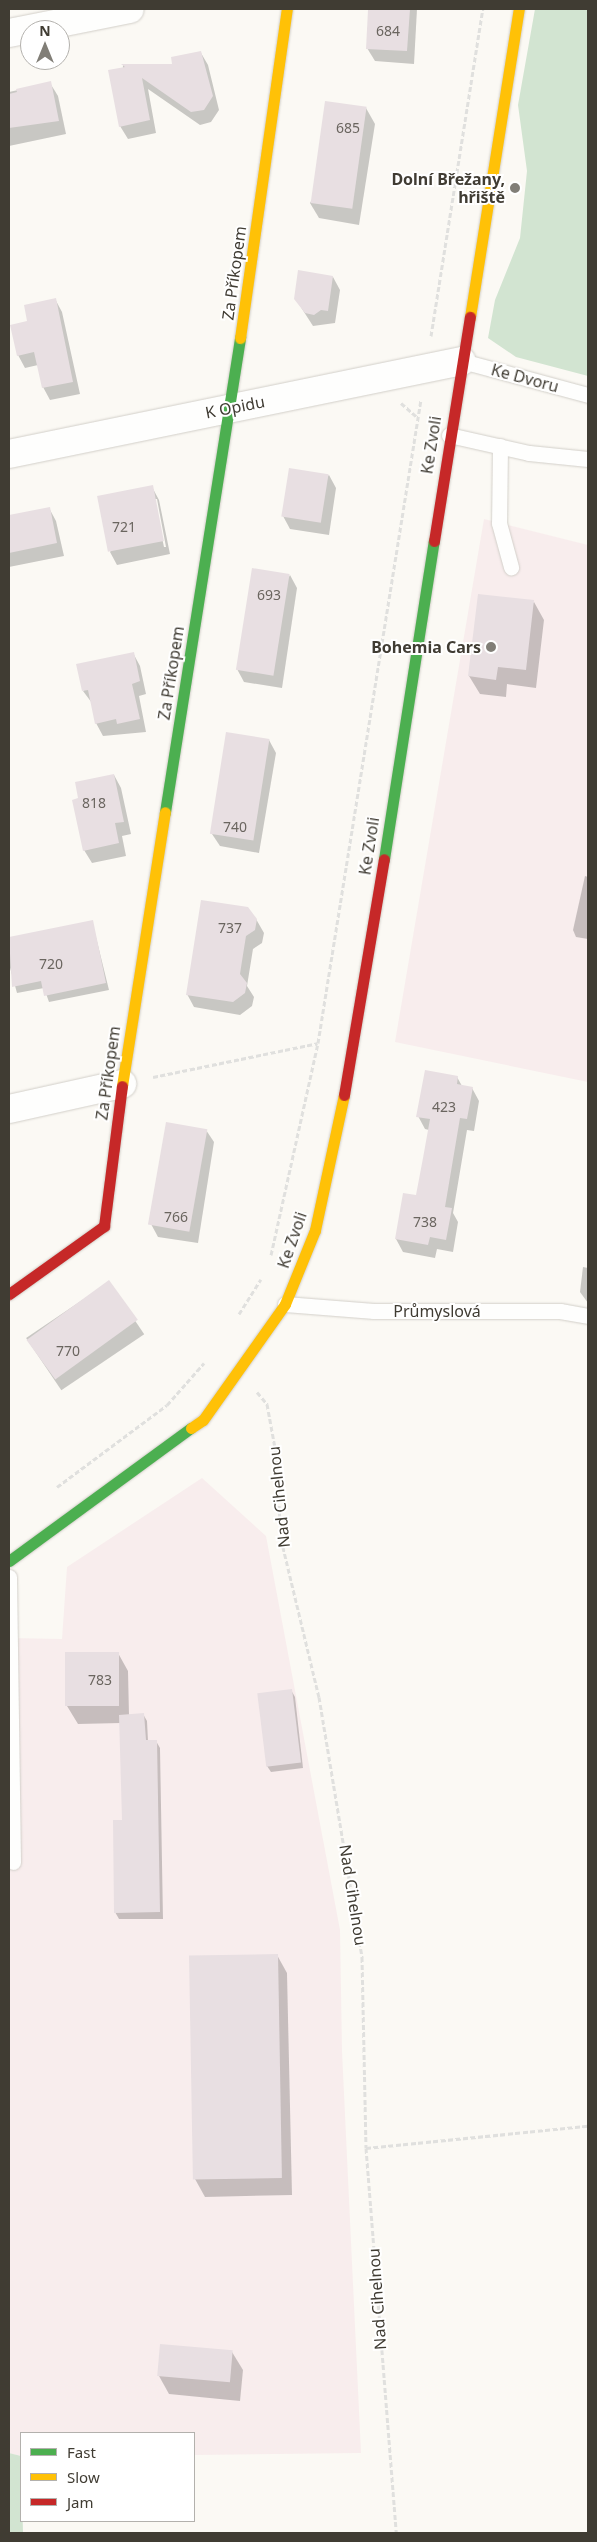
<!DOCTYPE html>
<html>
<head>
<meta charset="utf-8">
<style>
  body { margin:0 }
  #map { position:relative; width:597px; height:2542px; overflow:hidden; background:#fbf9f4; font-family:"Noto Sans",sans-serif }
  div>[style] { position:absolute }
  .industrial>* { inset:0; background:#f8eded }
  .green>* { inset:0; background:#d2e4d1 }
  .shadow>* { inset:0; background:#0003; transform-origin:0 0 }
  .building>* { inset:0; background:#e8dfe2; transform-origin:0 0 }
  .path>* { height:3px; margin-top:-1.5px; transform-origin:0; background:repeating-linear-gradient(90deg,#e0e0de 0 5px,transparent 0 7.5px) }
  .roads { filter:drop-shadow(0 0 1px #d2cfc9) drop-shadow(0 0 1px #d2cfc9) }
  .lane>* { height:15px; margin:-7.5px; padding:0 7.5px; transform-origin:7.5px; border-radius:7.5px; background:#fefefd }
  .street>* { height:28px; margin:-14px; padding:0 14px; transform-origin:14px; border-radius:14px; background:#fefefd }
  .fast>* { height:11px; margin:-5.5px; padding:0 5.5px; transform-origin:5.5px; border-radius:5.5px; background:#4caf50 }
  .slow>* { height:11px; margin:-5.5px; padding:0 5.5px; transform-origin:5.5px; border-radius:5.5px; background:#ffc107 }
  .jam>* { height:11px; margin:-5.5px; padding:0 5.5px; transform-origin:5.5px; border-radius:5.5px; background:#c62828 }
  .dots>* { width:14px; height:14px; translate:-50% -50%; box-sizing:border-box; border:2px solid #fff; border-radius:50% }
  span { translate:-50% -50%; white-space:nowrap; text-align:center; line-height:1.15; -webkit-text-stroke:4px #fff; paint-order:stroke }
  .number-label { font-size:14px; color:#6a655f }
  .number-label span { -webkit-text-stroke-width:0 }
  .poi-label { font-size:16px; color:#403c33; font-weight:700 }
  .right { translate:-100% -50%; text-align:right }
  .street-label { font-size:16px; color:#403c33 }
  .frame { position:absolute; inset:0; border:10px solid #403c33; pointer-events:none }
  .legend { position:absolute; left:20px; top:2432px; width:175px; height:90px; box-sizing:border-box; background:#fff; border:1px solid #b3b1ad; margin:0; padding:6px 9px; list-style:none; font-size:15px; color:#403c33 }
  .legend li { display:flex; align-items:center; gap:10px; height:25px }
  .legend b { width:25px; border:1px solid #b3b1ad }
  .north { position:absolute; left:20px; top:20px; width:50px; height:50px; box-sizing:border-box; background:#fff; border:1px solid #b3b1ad; border-radius:50%; rotate:0deg; font-size:14px; font-weight:700; line-height:20px; text-align:center; color:#403c33 }
  .north::after { content:''; display:block; margin:auto; width:18px; height:22px; background:#817e77; clip-path:polygon(50% 0,100% 100%,50% 72%,0 100%) }
</style>
</head>
<body>
<div id="map">
  <div class="industrial">
    <i style="clip-path:polygon(484px 519px,588px 545px,588px 1082px,395px 1042px)"></i>
    <i style="clip-path:polygon(202px 1478px,266px 1536px,340px 1930px,342px 2051px,361px 2453px,194px 2455px,194px 2433px,21px 2433px,21px 2456px,9px 2453px,9px 1638px,62px 1639px,67px 1567px)"></i>
  </div>
  <div class="green">
    <i style="clip-path:polygon(535px 9px,588px 9px,588px 376px,516px 357px,488px 338px,495px 300px,520px 238px,527px 171px,518px 105px)"></i>
    <i style="clip-path:polygon(9px 2453px,21px 2456px,23px 2533px,9px 2533px)"></i>
  </div>
  <div class="shadow">
    <i style="clip-path:polygon(394px 9px,417px 9px,414px 64px,375px 61px,367px 48px)"></i>
    <i style="clip-path:polygon(201px 53px,208px 65px,219px 110px,211px 122px,200px 125px,148px 89px,156px 133px,128px 139px,120px 126px,123px 65px,174px 65px)"></i>
    <i style="clip-path:polygon(50px 83px,58px 96px,66px 134px,9px 146px,9px 92px)"></i>
    <i style="clip-path:polygon(366px 108px,375px 124px,359px 225px,319px 218px,310px 203px)"></i>
    <i style="clip-path:polygon(333px 277px,340px 290px,335px 323px,313px 326px,295px 298px)"></i>
    <i style="clip-path:polygon(55px 299px,62px 312px,80px 394px,50px 400px,43px 387px,38px 365px,25px 368px,18px 355px,29px 322px)"></i>
    <i style="clip-path:polygon(329px 475px,336px 488px,329px 535px,290px 529px,283px 516px)"></i>
    <i style="clip-path:polygon(evenodd,152px 487px,159px 500px,170px 554px,117px 565px,110px 552px,152px 487px,154px 499px,157px 499px,166px 547px,164px 547px,154px 499px)"></i>
    <i style="clip-path:polygon(49px 508px,56px 521px,64px 556px,9px 567px,9px 517px)"></i>
    <i style="clip-path:polygon(290px 575px,297px 588px,282px 688px,244px 682px,237px 669px)"></i>
    <i style="clip-path:polygon(534px 602px,544px 620px,536px 688px,507px 684px,506px 697px,480px 694px,469px 676px)"></i>
    <i style="clip-path:polygon(133px 653px,140px 666px,146px 694px,139px 696px,146px 732px,103px 736px,96px 723px,92px 703px,83px 691px)"></i>
    <i style="clip-path:polygon(269px 740px,276px 753px,259px 853px,220px 846px,212px 834px)"></i>
    <i style="clip-path:polygon(114px 775px,121px 788px,131px 834px,122px 836px,126px 856px,92px 863px,84px 850px)"></i>
    <i style="clip-path:polygon(585px 876px,588px 877px,588px 939px,576px 937px,573px 930px)"></i>
    <i style="clip-path:polygon(256px 919px,264px 933px,262px 943px,253px 949px,247px 986px,254px 997px,252px 1006px,240px 1015px,194px 1007px,187px 994px)"></i>
    <i style="clip-path:polygon(92px 921px,109px 990px,49px 1002px,44px 988px,17px 993px,9px 964px,9px 939px)"></i>
    <i style="clip-path:polygon(457px 1077px,462px 1086px,472px 1088px,479px 1101px,474px 1131px,467px 1130px,453px 1213px,458px 1222px,453px 1252px,437px 1249px,435px 1258px,403px 1252px,396px 1239px,404px 1194px,418px 1196px,429px 1130px,425px 1129px,418px 1116px)"></i>
    <i style="clip-path:polygon(206px 1130px,214px 1142px,198px 1243px,158px 1237px,151px 1224px)"></i>
    <i style="clip-path:polygon(583px 1267px,588px 1268px,588px 1303px,580px 1292px)"></i>
    <i style="left:109px;top:1282px;width:63px;height:100px;rotate:56deg"></i>
    <i style="clip-path:polygon(66px 1653px,118px 1653px,128px 1671px,129px 1715px,143px 1714px,147px 1721px,148px 1741px,156px 1741px,160px 1748px,163px 1919px,119px 1919px,115px 1912px,123px 1822px,121px 1723px,78px 1724px,67px 1706px)"></i>
    <i style="clip-path:polygon(291px 1690px,295px 1697px,303px 1768px,271px 1772px,267px 1766px)"></i>
    <i style="clip-path:polygon(277px 1955px,287px 1973px,292px 2195px,205px 2197px,195px 2179px)"></i>
    <i style="clip-path:polygon(232px 2352px,243px 2370px,240px 2401px,169px 2394px,159px 2376px)"></i>
  </div>
  <div class="building">
    <i style="clip-path:polygon(393px 9px,410px 9px,407px 51px,366px 49px,368px 10px)"></i>
    <i style="clip-path:polygon(201px 51px,213px 96px,204px 110px,191px 112px,142px 78px,150px 120px,119px 127px,108px 70px,125px 67px,121px 64px,172px 64px,171px 57px)"></i>
    <i style="clip-path:polygon(51px 81px,59px 121px,9px 128px,9px 94px,17px 92px,16px 89px)"></i>
    <i style="left:325px;top:101px;width:42px;height:103px;rotate:8deg"></i>
    <i style="clip-path:polygon(298px 270px,333px 276px,328px 311px,321px 310px,314px 315px,305px 313px,294px 299px)"></i>
    <i style="clip-path:polygon(56px 298px,73px 382px,42px 388px,34px 352px,17px 356px,10px 325px,27px 321px,24px 305px)"></i>
    <i style="left:289px;top:468px;width:40px;height:49px;rotate:9deg"></i>
    <i style="left:153px;top:485px;width:57px;height:57px;rotate:79deg"></i>
    <i style="clip-path:polygon(50px 507px,57px 543px,9px 553px,9px 515px)"></i>
    <i style="left:252px;top:568px;width:38px;height:103px;rotate:9deg"></i>
    <i style="clip-path:polygon(478px 594px,534px 600px,526px 670px,498px 667px,496px 680px,468px 676px)"></i>
    <i style="clip-path:polygon(134px 652px,140px 681px,132px 684px,140px 719px,117px 724px,116px 719px,95px 724px,88px 690px,82px 691px,76px 664px)"></i>
    <i style="left:226px;top:732px;width:44px;height:103px;rotate:9deg"></i>
    <i style="clip-path:polygon(114px 774px,124px 822px,115px 823px,119px 843px,83px 851px,72px 800px,78px 798px,75px 782px)"></i>
    <i style="clip-path:polygon(201px 900px,248px 907px,257px 919px,255px 930px,246px 936px,242px 961px,240px 974px,247px 983px,245px 993px,233px 1002px,186px 995px)"></i>
    <i style="clip-path:polygon(93px 920px,106px 983px,44px 996px,41px 981px,12px 987px,9px 937px)"></i>
    <i style="clip-path:polygon(425px 1070px,458px 1076px,457px 1084px,473px 1087px,467px 1119px,460px 1118px,445px 1207px,452px 1208px,446px 1240px,430px 1237px,428px 1245px,395px 1239px,403px 1193px,416px 1195px,423px 1158px,430px 1119px,416px 1117px)"></i>
    <i style="left:166px;top:1122px;width:42px;height:104px;rotate:10deg"></i>
    <i style="left:109px;top:1280px;width:49px;height:102px;rotate:54deg"></i>
    <i style="left:65px;top:1652px;width:54px;height:54px"></i>
    <i style="left:292px;top:1689px;width:74px;height:35px;rotate:83deg"></i>
    <i style="clip-path:polygon(144px 1713px,146px 1740px,157px 1740px,160px 1912px,114px 1913px,113px 1820px,122px 1820px,119px 1715px)"></i>
    <i style="left:278px;top:1954px;width:224px;height:89px;rotate:89deg"></i>
    <i style="left:160px;top:2344px;width:73px;height:32px;rotate:5deg"></i>
  </div>
  <div class="path">
    <i style="left:431px;top:336px;width:331px;rotate:-81deg"></i>
    <i style="left:401px;top:403px;width:21px;rotate:41deg"></i>
    <i style="left:153px;top:1077px;width:168px;rotate:-11.6deg"></i>
    <i style="left:271px;top:1255px;width:217px;rotate:-77.5deg"></i>
    <i style="left:318px;top:1043px;width:652px;rotate:-80.91deg"></i>
    <i style="left:239px;top:1314px;width:41px;rotate:-57.8deg"></i>
    <i style="left:257px;top:1392px;width:16px;rotate:50deg"></i>
    <i style="left:267px;top:1404px;width:50px;rotate:79.6deg"></i>
    <i style="left:276px;top:1453px;width:86px;rotate:86.7deg"></i>
    <i style="left:281px;top:1539px;width:163px;rotate:76.5deg"></i>
    <i style="left:319px;top:1697px;width:264px;rotate:80.6deg"></i>
    <i style="left:362px;top:1957px;width:191px;rotate:88.8deg"></i>
    <i style="left:366px;top:2148px;width:386px;rotate:85.5deg"></i>
    <i style="left:57px;top:1487px;width:137px;rotate:-36.7deg"></i>
    <i style="left:167px;top:1405px;width:56px;rotate:-48.6deg"></i>
    <i style="left:366px;top:2148px;width:223px;rotate:-5.7deg"></i>
  </div>
  <div class="roads">
    <div class="lane">
      <i style="left:462px;top:361px;width:131px;rotate:15.1deg"></i>
      <i style="left:449px;top:435px;width:82px;rotate:12.7deg"></i>
      <i style="left:529px;top:453px;width:59px;rotate:5.8deg"></i>
      <i style="left:500px;top:446px;width:77px;rotate:90.7deg"></i>
      <i style="left:499px;top:523px;width:46px;rotate:74.7deg"></i>
      <i style="left:285px;top:1304px;width:89px;rotate:4.5deg"></i>
      <i style="left:374px;top:1311px;width:186px"></i>
      <i style="left:560px;top:1311px;width:28px;rotate:10deg"></i>
      <i style="left:9px;top:1577px;width:285px;rotate:89.2deg"></i>
    </div>
    <div class="street">
      <i style="left:9px;top:33px;width:123px;rotate:-11.2deg"></i>
      <i style="left:9px;top:454px;width:462px;rotate:-11.6deg"></i>
      <i style="left:9px;top:1109px;width:116px;rotate:-12.5deg"></i>
    </div>
    <div class="fast">
      <i style="left:165px;top:812px;width:480px;rotate:-81deg"></i>
      <i style="left:384px;top:859px;width:322px;rotate:-81.1deg"></i>
      <i style="left:9px;top:1561px;width:225px;rotate:-36.2deg"></i>
    </div>
    <div class="slow">
      <i style="left:470px;top:317px;width:312px;rotate:-81deg"></i>
      <i style="left:240px;top:338px;width:332px;rotate:-81.9deg"></i>
      <i style="left:122px;top:1086px;width:277px;rotate:-81.1deg"></i>
      <i style="left:191px;top:1428px;width:14px;rotate:-34deg"></i>
      <i style="left:203px;top:1420px;width:142px;rotate:-54.7deg"></i>
      <i style="left:285px;top:1304px;width:80px;rotate:-67.9deg"></i>
      <i style="left:315px;top:1230px;width:138px;rotate:-77.9deg"></i>
    </div>
    <div class="jam">
      <i style="left:434px;top:541px;width:227px;rotate:-80.9deg"></i>
      <i style="left:344px;top:1095px;width:239px;rotate:-80.4deg"></i>
      <i style="left:9px;top:1294px;width:117px;rotate:-35.6deg"></i>
      <i style="left:104px;top:1226px;width:141px;rotate:-82.7deg"></i>
    </div>
  </div>
  <div class="dots">
    <i style="left:515px;top:188px;background:#817e77"></i>
    <i style="left:491px;top:647px;background:#817e77"></i>
  </div>
  <div class="number-label">
    <span style="left:388px;top:31px">684</span>
    <span style="left:348px;top:128px">685</span>
    <span style="left:124px;top:527px">721</span>
    <span style="left:269px;top:595px">693</span>
    <span style="left:94px;top:803px">818</span>
    <span style="left:235px;top:827px">740</span>
    <span style="left:230px;top:928px">737</span>
    <span style="left:51px;top:964px">720</span>
    <span style="left:444px;top:1107px">423</span>
    <span style="left:176px;top:1217px">766</span>
    <span style="left:425px;top:1222px">738</span>
    <span style="left:68px;top:1351px">770</span>
    <span style="left:100px;top:1680px">783</span>
  </div>
  <div class="poi-label">
    <span class="right" style="left:505px;top:188px">Dolní Břežany,<br>hřiště</span>
    <span class="right" style="left:481px;top:647px">Bohemia Cars</span>
  </div>
  <div class="street-label">
    <span style="left:234px;top:273px;rotate:-82deg">Za Příkopem</span>
    <span style="left:525px;top:378px;rotate:15deg">Ke Dvoru</span>
    <span style="left:235px;top:407px;rotate:-11deg">K Opidu</span>
    <span style="left:431px;top:445px;rotate:-81deg">Ke Zvoli</span>
    <span style="left:171px;top:673px;rotate:-81deg">Za Příkopem</span>
    <span style="left:369px;top:846px;rotate:-81deg">Ke Zvoli</span>
    <span style="left:108px;top:1073px;rotate:-82deg">Za Příkopem</span>
    <span style="left:292px;top:1240px;rotate:-71deg">Ke Zvoli</span>
    <span style="left:437px;top:1311px">Průmyslová</span>
    <span style="left:279px;top:1497px;rotate:-96deg">Nad Cihelnou</span>
    <span style="left:353px;top:1895px;rotate:81deg">Nad Cihelnou</span>
    <span style="left:377px;top:2299px;rotate:-94deg">Nad Cihelnou</span>
  </div>
  <div class="frame"></div>
  <ul class="legend">
  <li><b style="height:6px;background:#4caf50"></b>Fast</li>
  <li><b style="height:6px;background:#ffc107"></b>Slow</li>
  <li><b style="height:6px;background:#c62828"></b>Jam</li>
  </ul>
  <div class="north">N</div>
</div>
</body>
</html>
